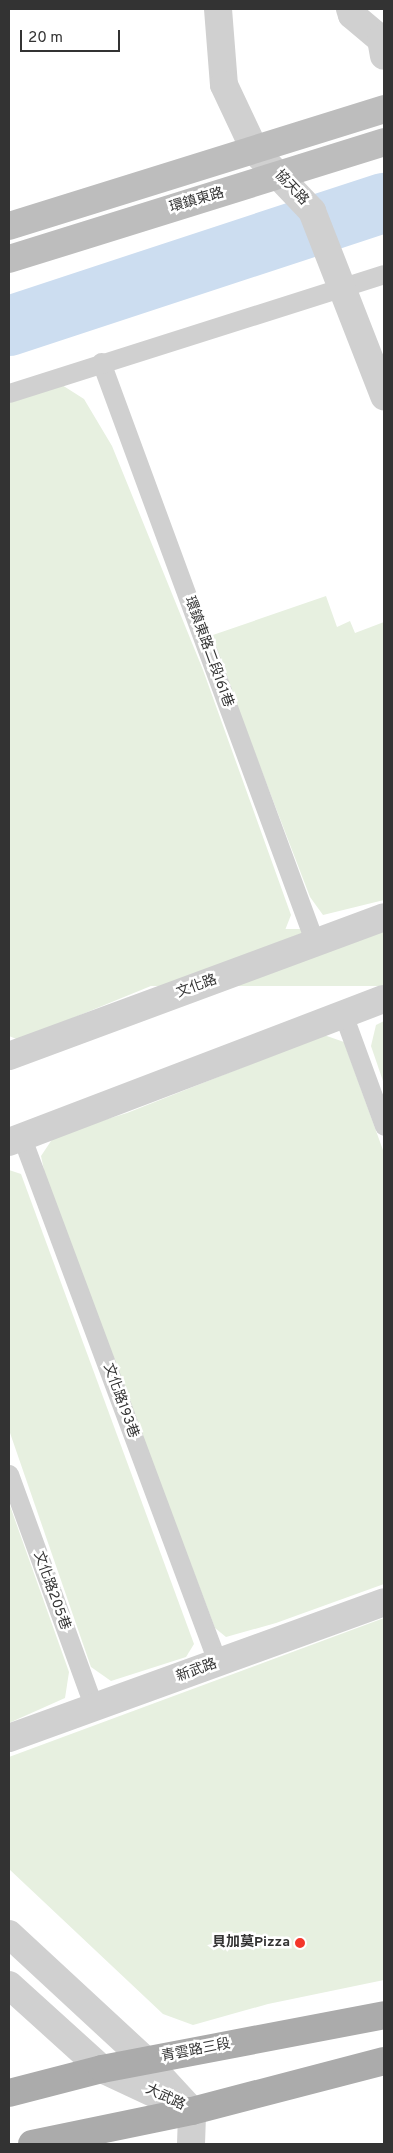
<!DOCTYPE html>
<html>
<head>
<meta charset="utf-8">
<style>
  body { margin:0 }
  #map { position:relative; width:393px; height:2153px; overflow:hidden; background:#fff; font-family:Overpass,"Noto Sans TC",sans-serif }
  div>[style] { position:absolute }
  .green>* { inset:0; background:#e7f0e0; transform-origin:0 0 }
  .river>* { height:60px; margin:-30px; padding:0 30px; transform-origin:30px; border-radius:30px; background:#ccddf0 }
  .lane>* { height:19px; margin:-9.5px; padding:0 9.5px; transform-origin:9.5px; border-radius:9.5px; background:#d0d0d0 }
  .street>* { height:28px; margin:-14px; padding:0 14px; transform-origin:14px; border-radius:14px; background:#d0d0d0 }
  .secondary>* { height:28px; margin:-14px; padding:0 14px; transform-origin:14px; border-radius:14px; background:#bdbdbd }
  .primary>* { height:28px; margin:-14px; padding:0 14px; transform-origin:14px; border-radius:14px; background:#ababab }
  .dots>* { width:14px; height:14px; translate:-50% -50%; box-sizing:border-box; border:2px solid #fff; border-radius:50% }
  span { translate:-50% -50%; white-space:nowrap; text-align:center; line-height:1.15; -webkit-text-stroke:5px #fff; paint-order:stroke }
  .street-label { font-size:14px; color:#333 }
  .poi-label { font-size:14px; color:#333; font-weight:700 }
  .right { translate:-100% -50%; text-align:right }
  .frame { position:absolute; inset:0; border:10px solid #333; pointer-events:none }
  .scale { position:absolute; left:20px; top:30px; width:100px; height:22px; box-sizing:border-box; border:2px solid #333; border-top:0; padding-left:6px; font-size:15px; line-height:18px; white-space:nowrap; color:#333; -webkit-text-stroke:4px #fff; paint-order:stroke }
</style>
</head>
<body>
<div id="map">
  <div class="green">
    <i style="clip-path:polygon(62px 385px,84px 399px,112px 446px,203px 670px,291px 915px,280px 943px,168px 979px,19px 1040px,9px 1036px,9px 403px)"></i>
    <i style="clip-path:polygon(326px 596px,337px 627px,350px 621px,355px 633px,384px 622px,384px 900px,323px 915px,310px 897px,210px 636px)"></i>
    <i style="left:384px;top:929px;width:57px;height:401px;rotate:90deg"></i>
    <i style="clip-path:polygon(384px 1021px,384px 1084px,371px 1046px,376px 1025px)"></i>
    <i style="clip-path:polygon(324px 1035px,344px 1042px,384px 1153px,384px 1584px,276px 1623px,226px 1637px,215px 1628px,48px 1189px,41px 1156px,55px 1135px,127px 1113px)"></i>
    <i style="clip-path:polygon(9px 1170px,21px 1174px,194px 1644px,186px 1657px,111px 1681px,91px 1667px,9px 1430px)"></i>
    <i style="clip-path:polygon(9px 1503px,69px 1672px,65px 1698px,9px 1723px)"></i>
    <i style="clip-path:polygon(384px 1618px,384px 1980px,268px 2004px,193px 2025px,163px 2014px,9px 1869px,9px 1757px)"></i>
  </div>
  <div class="river">
    <i style="left:9px;top:326px;width:395px;rotate:-18.2deg"></i>
  </div>
  <div class="lane">
    <i style="left:101px;top:362px;width:619px;rotate:69.78deg"></i>
    <i style="left:9px;top:393px;width:393px;rotate:-17.6deg"></i>
    <i style="left:343px;top:1014px;width:119px;rotate:69.9deg"></i>
    <i style="left:22px;top:1138px;width:561px;rotate:69.56deg"></i>
    <i style="left:9px;top:1474px;width:249px;rotate:70deg"></i>
  </div>
  <div class="street">
    <i style="left:218px;top:9px;width:76px;rotate:85.5deg"></i>
    <i style="left:224px;top:85px;width:73px;rotate:64.8deg"></i>
    <i style="left:255px;top:151px;width:83px;rotate:46.5deg"></i>
    <i style="left:312px;top:211px;width:199px;rotate:68.7deg"></i>
    <i style="left:350px;top:9px;width:6px;rotate:72deg"></i>
    <i style="left:352px;top:15px;width:38px;rotate:40deg"></i>
    <i style="left:381px;top:39px;width:17px;rotate:80deg"></i>
    <i style="left:9px;top:1056px;width:400px;rotate:-20.3deg"></i>
    <i style="left:9px;top:1142px;width:401px;rotate:-20.9deg"></i>
    <i style="left:9px;top:1738px;width:399px;rotate:-19.9deg"></i>
    <i style="left:9px;top:1934px;width:187px;rotate:42.8deg"></i>
    <i style="left:146px;top:2061px;width:68px;rotate:47.4deg"></i>
    <i style="left:9px;top:1985px;width:125px;rotate:42.1deg"></i>
    <i style="left:102px;top:2069px;width:85px;rotate:25.1deg"></i>
    <i style="left:191px;top:2144px;width:33px;rotate:-88deg"></i>
  </div>
  <div class="secondary">
    <i style="left:9px;top:226px;width:393px;rotate:-17.3deg"></i>
    <i style="left:9px;top:259px;width:393px;rotate:-17.3deg"></i>
  </div>
  <div class="primary">
    <i style="left:9px;top:2093px;width:96px;rotate:-14.5deg"></i>
    <i style="left:102px;top:2069px;width:287px;rotate:-10.8deg"></i>
    <i style="left:32px;top:2144px;width:163px;rotate:-11.7deg"></i>
    <i style="left:192px;top:2111px;width:198px;rotate:-14.6deg"></i>
  </div>
  <div class="dots">
    <i style="left:300px;top:1943px;background:#f4362b"></i>
  </div>
  <div class="street-label">
    <span style="left:291px;top:188px;rotate:47deg">協天路</span>
    <span style="left:197px;top:201px;rotate:-16deg">環鎮東路</span>
    <span style="left:208px;top:652px;rotate:70deg">環鎮東路二段161巷</span>
    <span style="left:197px;top:987px;rotate:-20deg">文化路</span>
    <span style="left:120px;top:1401px;rotate:70deg">文化路193巷</span>
    <span style="left:51px;top:1591px;rotate:70deg">文化路205巷</span>
    <span style="left:197px;top:1671px;rotate:-20deg">新武路</span>
    <span style="left:196px;top:2051px;rotate:-11deg">青雲路三段</span>
    <span style="left:165px;top:2098px;rotate:25deg">大武路</span>
  </div>
  <div class="poi-label">
    <span class="right" style="left:290px;top:1943px">貝加莫Pizza</span>
  </div>
  <div class="frame"></div>
  <div class="scale">20 m</div>
</div>
</body>
</html>
